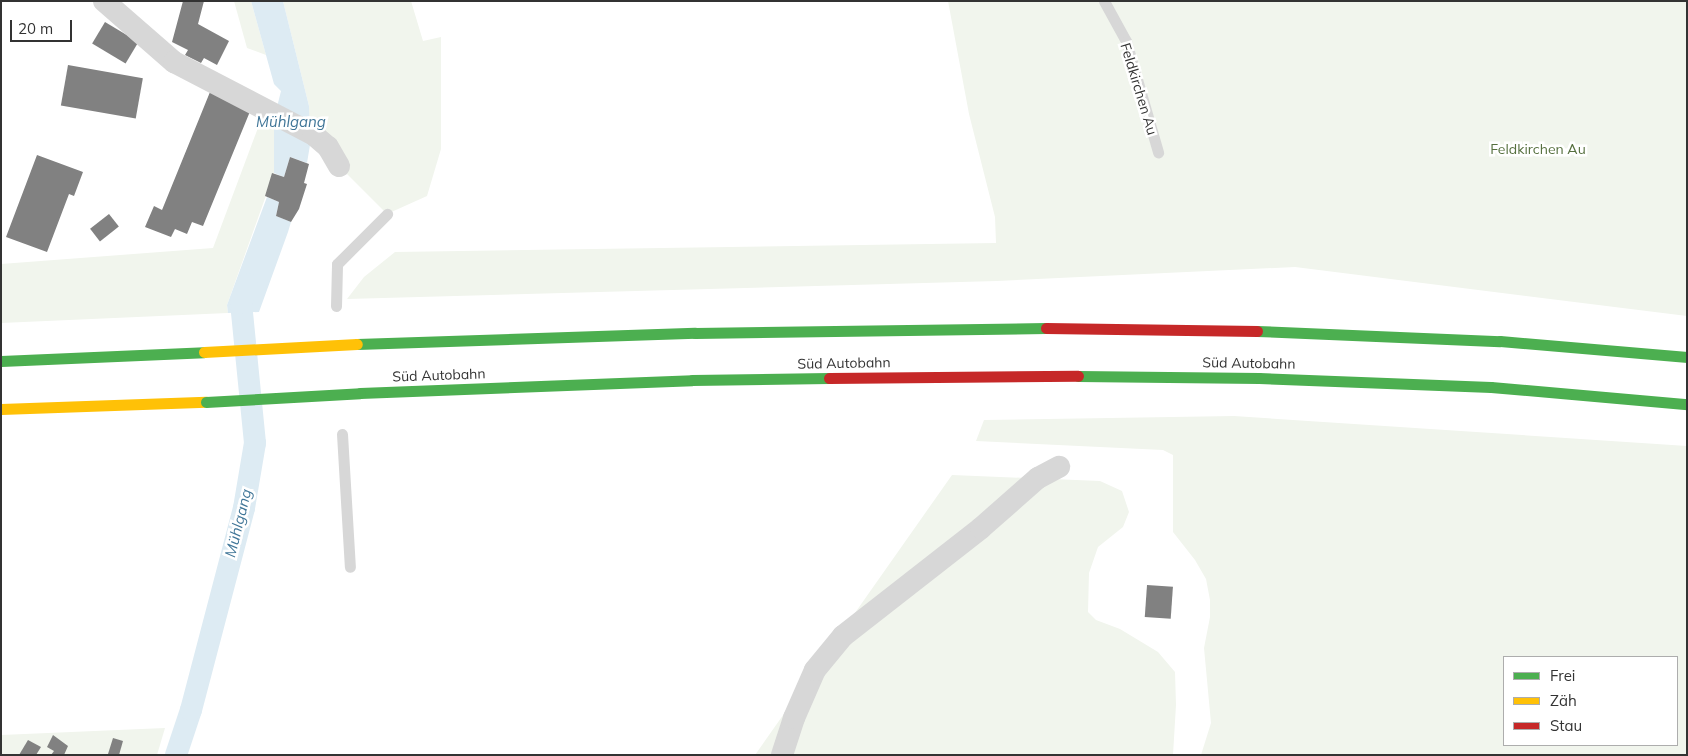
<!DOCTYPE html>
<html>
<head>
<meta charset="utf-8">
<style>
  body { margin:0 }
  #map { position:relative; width:1688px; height:756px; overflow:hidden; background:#fff; font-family:Mulish,sans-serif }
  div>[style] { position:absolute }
  .green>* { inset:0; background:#f1f5ed }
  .water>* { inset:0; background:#ddebf3 }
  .canal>* { height:22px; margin:-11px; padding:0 11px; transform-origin:11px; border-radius:11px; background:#ddebf3 }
  .building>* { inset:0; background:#818181; transform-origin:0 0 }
  .lane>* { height:11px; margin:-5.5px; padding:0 5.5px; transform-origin:5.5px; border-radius:5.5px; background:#d7d7d7 }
  .street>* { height:22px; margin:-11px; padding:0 11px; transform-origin:11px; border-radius:11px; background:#d7d7d7 }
  .fast>* { height:11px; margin:-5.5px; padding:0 5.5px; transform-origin:5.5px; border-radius:5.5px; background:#4caf50 }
  .slow>* { height:11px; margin:-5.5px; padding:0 5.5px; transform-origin:5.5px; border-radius:5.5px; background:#ffc107 }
  .jam>* { height:11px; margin:-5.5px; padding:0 5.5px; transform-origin:5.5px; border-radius:5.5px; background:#c62828 }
  .fast-bridge>* { height:11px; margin:-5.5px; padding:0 5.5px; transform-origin:5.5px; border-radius:5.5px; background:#4caf50 }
  .slow-bridge>* { height:11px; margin:-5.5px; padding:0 5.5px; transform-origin:5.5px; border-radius:5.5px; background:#ffc107 }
  span { translate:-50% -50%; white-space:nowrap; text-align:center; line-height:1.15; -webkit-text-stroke:5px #fff; paint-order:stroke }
  .street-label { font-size:14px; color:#333 }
  .park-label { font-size:14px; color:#56703f }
  .water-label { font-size:15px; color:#3f7597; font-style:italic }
  .frame { position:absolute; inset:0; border:2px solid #333; pointer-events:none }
  .legend { position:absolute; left:1503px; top:656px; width:175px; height:90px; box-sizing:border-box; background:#fff; border:1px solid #adadad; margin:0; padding:6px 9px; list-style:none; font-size:15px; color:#333 }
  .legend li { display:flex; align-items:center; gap:10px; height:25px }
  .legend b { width:25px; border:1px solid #adadad }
  .scale { position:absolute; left:10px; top:20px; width:62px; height:22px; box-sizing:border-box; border:2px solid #333; border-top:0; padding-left:6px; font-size:15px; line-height:18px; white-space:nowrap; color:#333; -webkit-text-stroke:4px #fff; paint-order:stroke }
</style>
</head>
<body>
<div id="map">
  <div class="green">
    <i style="clip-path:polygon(234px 1px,251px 1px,266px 55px,247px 48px)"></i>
    <i style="clip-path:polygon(283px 1px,411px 1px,423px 41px,441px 37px,441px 149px,427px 196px,387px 214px,339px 166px,309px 127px,309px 106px)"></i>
    <i style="clip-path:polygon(948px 1px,1687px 1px,1687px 316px,1295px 267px,997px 281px,347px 299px,364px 277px,395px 252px,996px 243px,995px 217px,969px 114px)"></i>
    <i style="clip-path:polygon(262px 117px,274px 119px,274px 173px,227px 305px,228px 313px,1px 323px,1px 264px,213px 248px)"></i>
    <i style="clip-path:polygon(evenodd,1234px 416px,1687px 446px,1687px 755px,1201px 755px,1211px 723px,1204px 648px,1210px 617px,1210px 600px,1206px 579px,1195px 560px,1173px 532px,1173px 455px,1163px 450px,976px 441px,984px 420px,1234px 416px,1677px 657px,1677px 745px,1504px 745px,1504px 657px,1677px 657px)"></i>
    <i style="clip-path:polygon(952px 475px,1100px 481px,1122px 491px,1129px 512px,1123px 527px,1098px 547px,1089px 573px,1088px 612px,1096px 620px,1120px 629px,1158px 652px,1175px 672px,1176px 705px,1173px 755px,755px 755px)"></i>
    <i style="clip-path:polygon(165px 728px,157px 755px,1px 755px,1px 735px)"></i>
  </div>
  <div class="water">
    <i style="clip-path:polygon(251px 1px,283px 1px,309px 106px,310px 145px,307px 163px,290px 157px,284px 177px,274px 173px,274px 119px,281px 91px,274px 84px)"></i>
    <i style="clip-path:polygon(267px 197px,279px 202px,276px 216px,291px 222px,288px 232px,259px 312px,228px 313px,227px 305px)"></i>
  </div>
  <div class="canal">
    <i style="left:176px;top:755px;width:47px;rotate:-71.6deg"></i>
    <i style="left:191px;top:710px;width:209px;rotate:-75.3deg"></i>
    <i style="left:244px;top:508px;width:66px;rotate:-80.4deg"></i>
    <i style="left:255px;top:443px;width:141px;rotate:-95.7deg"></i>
    <i style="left:241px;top:303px;width:20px;rotate:-72deg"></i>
  </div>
  <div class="building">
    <i style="clip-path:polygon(183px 1px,204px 1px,198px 24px,229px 41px,217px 65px,204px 58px,201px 63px,185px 55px,188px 50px,172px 42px)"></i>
    <i style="left:105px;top:22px;width:39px;height:25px;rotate:31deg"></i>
    <i style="left:68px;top:65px;width:76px;height:41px;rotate:10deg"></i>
    <i style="clip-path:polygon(210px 92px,251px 109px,203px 226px,192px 222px,187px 234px,175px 229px,171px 237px,145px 227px,154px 206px,162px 210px)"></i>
    <i style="clip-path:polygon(37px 155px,83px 172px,74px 196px,69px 194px,47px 252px,6px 237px)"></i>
    <i style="clip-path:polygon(290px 157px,309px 164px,304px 183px,307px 184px,299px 209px,291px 222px,276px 216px,279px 202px,265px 196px,272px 173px,284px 177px)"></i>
    <i style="left:109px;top:214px;width:16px;height:24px;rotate:52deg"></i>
    <i style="left:1147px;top:585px;width:26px;height:32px;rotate:4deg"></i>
    <i style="clip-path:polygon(53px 735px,68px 746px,64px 755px,51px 755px,54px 751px,47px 747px)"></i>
    <i style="clip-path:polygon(113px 738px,123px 741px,119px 755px,108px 754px)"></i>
    <i style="clip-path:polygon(28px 740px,41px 747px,36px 755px,19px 755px)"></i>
  </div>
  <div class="lane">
    <i style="left:1104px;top:1px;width:46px;rotate:61.2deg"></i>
    <i style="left:1126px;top:41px;width:116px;rotate:73.9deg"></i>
    <i style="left:336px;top:306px;width:42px;rotate:-88.6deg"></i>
    <i style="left:337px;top:264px;width:71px;rotate:-45deg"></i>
    <i style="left:342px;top:434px;width:133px;rotate:86.6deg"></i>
  </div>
  <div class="street">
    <i style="left:104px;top:1px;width:93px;rotate:41.1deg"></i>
    <i style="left:174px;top:62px;width:158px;rotate:27.5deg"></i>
    <i style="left:314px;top:135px;width:18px;rotate:41deg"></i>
    <i style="left:328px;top:147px;width:22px;rotate:60deg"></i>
    <i style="left:782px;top:755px;width:39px;rotate:-72deg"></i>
    <i style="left:794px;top:718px;width:52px;rotate:-66.4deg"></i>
    <i style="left:815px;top:670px;width:44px;rotate:-50.5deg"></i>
    <i style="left:843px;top:636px;width:175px;rotate:-38deg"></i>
    <i style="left:981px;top:528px;width:76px;rotate:-41.3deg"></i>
    <i style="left:1038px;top:478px;width:24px;rotate:-28deg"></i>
  </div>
  <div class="fast">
    <i style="left:1257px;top:331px;width:243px;rotate:2.4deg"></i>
    <i style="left:1500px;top:341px;width:188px;rotate:4.9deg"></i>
    <i style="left:357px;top:344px;width:338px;rotate:-1.9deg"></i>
    <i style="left:695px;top:333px;width:351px;rotate:-0.8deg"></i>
    <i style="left:1px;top:361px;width:203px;rotate:-2.5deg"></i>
    <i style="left:1078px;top:376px;width:181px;rotate:0.6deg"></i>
    <i style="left:1259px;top:378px;width:232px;rotate:2.2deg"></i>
    <i style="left:1491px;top:387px;width:197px;rotate:5deg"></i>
    <i style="left:360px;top:393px;width:332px;rotate:-2.2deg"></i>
    <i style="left:692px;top:380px;width:137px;rotate:-0.8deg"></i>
  </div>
  <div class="slow">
    <i style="left:1px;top:409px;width:205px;rotate:-2deg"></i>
  </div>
  <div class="jam">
    <i style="left:1046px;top:328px;width:211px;rotate:0.8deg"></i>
    <i style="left:829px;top:378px;width:249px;rotate:-0.5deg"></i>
  </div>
  <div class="fast-bridge">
    <i style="left:206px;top:402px;width:154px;rotate:-3.3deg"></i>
  </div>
  <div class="slow-bridge">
    <i style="left:204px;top:352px;width:153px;rotate:-3deg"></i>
  </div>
  <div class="street-label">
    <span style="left:1139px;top:89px;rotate:73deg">Feldkirchen Au</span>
    <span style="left:844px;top:363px;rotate:-1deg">Süd Autobahn</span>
    <span style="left:1249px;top:363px;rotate:1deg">Süd Autobahn</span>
    <span style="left:439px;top:375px;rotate:-2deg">Süd Autobahn</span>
  </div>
  <div class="park-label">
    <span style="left:1538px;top:149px">Feldkirchen Au</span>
  </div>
  <div class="water-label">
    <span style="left:291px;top:122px">Mühlgang</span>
    <span style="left:238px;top:523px;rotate:-76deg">Mühlgang</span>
  </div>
  <div class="frame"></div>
  <ul class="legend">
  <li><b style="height:6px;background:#4caf50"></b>Frei</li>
  <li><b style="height:6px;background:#ffc107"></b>Zäh</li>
  <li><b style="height:6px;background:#c62828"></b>Stau</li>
  </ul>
  <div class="scale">20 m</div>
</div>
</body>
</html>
